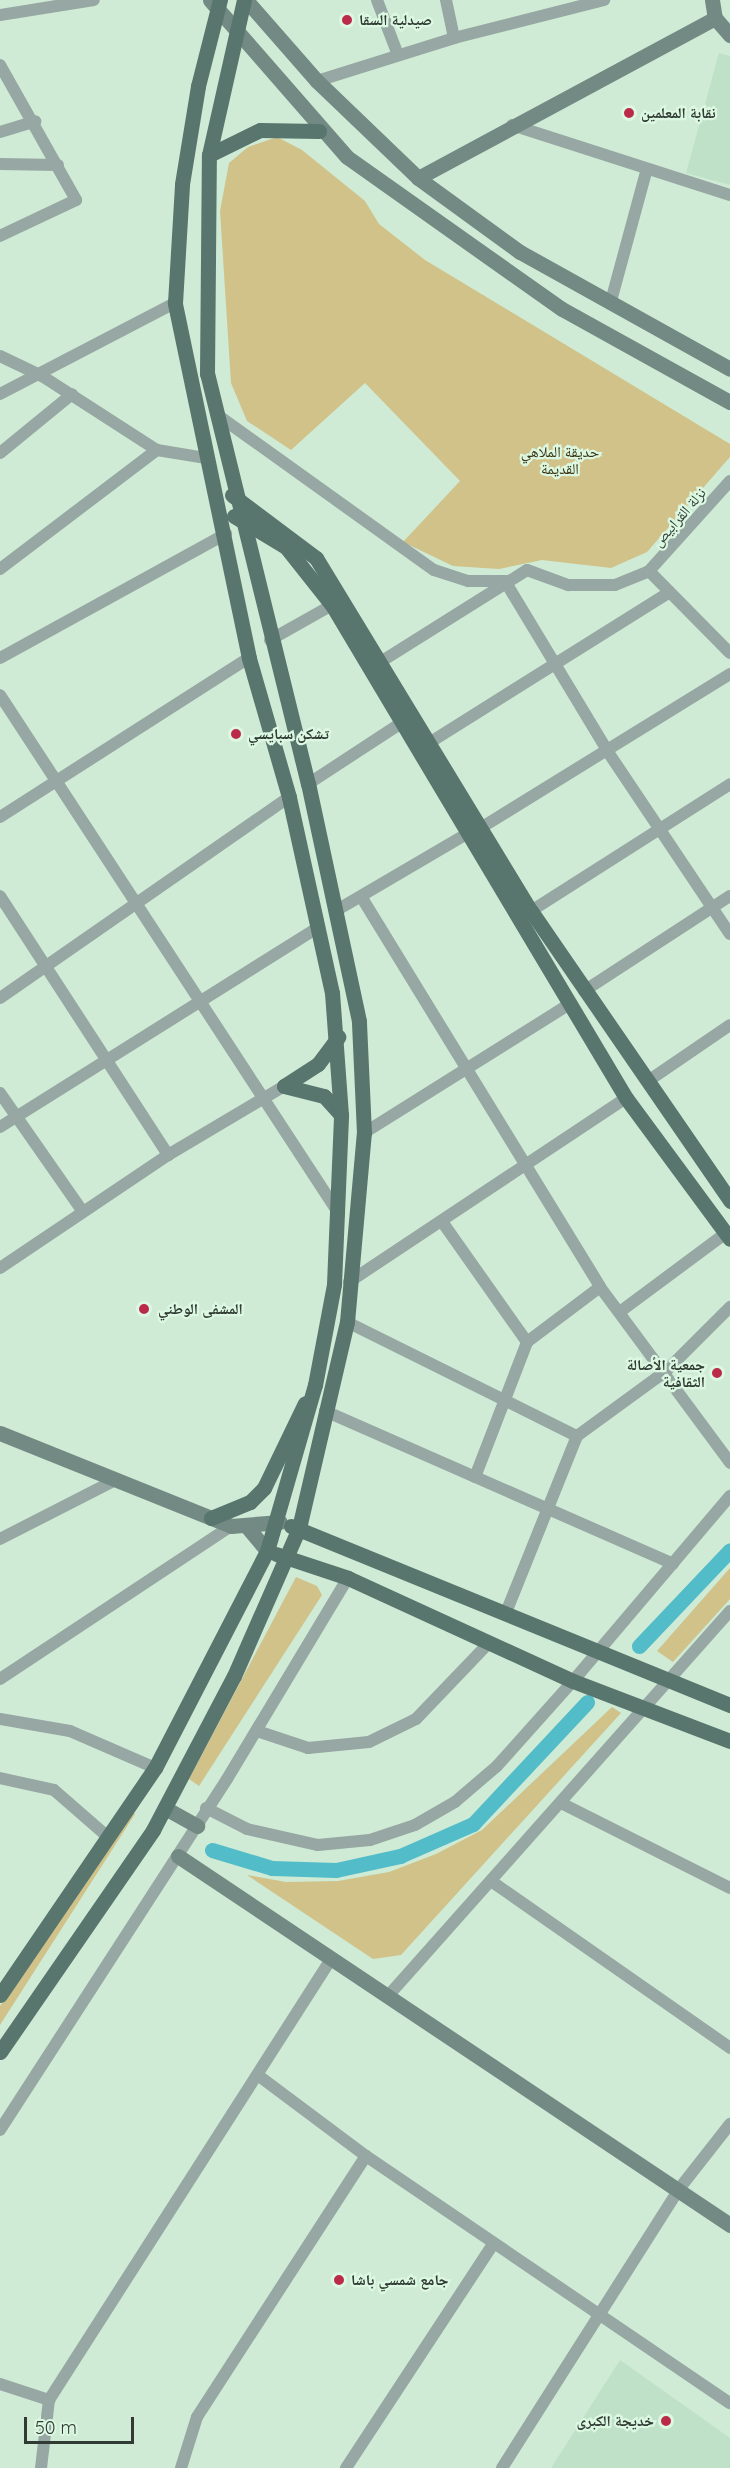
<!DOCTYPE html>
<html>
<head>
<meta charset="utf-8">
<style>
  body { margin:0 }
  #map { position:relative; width:730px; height:2468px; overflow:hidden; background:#cfebd5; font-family:Quicksand,"Noto Naskh Arabic",sans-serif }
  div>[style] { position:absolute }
  .built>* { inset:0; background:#bfe1c7 }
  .green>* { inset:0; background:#d0c289 }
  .canal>* { height:15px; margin:-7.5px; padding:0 7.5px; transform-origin:7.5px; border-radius:7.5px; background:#53bcc9 }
  .street>* { height:12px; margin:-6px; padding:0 6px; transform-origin:6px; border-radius:6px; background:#97a7a3 }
  .secondary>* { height:15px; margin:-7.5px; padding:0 7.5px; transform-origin:7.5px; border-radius:7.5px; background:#738a84 }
  .primary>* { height:15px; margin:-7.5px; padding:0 7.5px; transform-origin:7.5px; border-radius:7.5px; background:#58756e }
  .dots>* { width:16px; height:16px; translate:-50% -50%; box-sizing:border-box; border:3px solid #dcf8e2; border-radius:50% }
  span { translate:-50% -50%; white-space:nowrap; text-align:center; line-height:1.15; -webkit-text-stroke:4.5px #dcf8e2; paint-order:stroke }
  .poi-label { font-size:15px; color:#303b33; font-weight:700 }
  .left { translate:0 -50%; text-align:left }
  .right { translate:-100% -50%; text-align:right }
  .park-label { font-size:15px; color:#393210 }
  .street-label { font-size:15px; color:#303b33 }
  .scale { position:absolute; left:24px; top:2417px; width:110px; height:27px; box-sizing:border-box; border:3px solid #303b33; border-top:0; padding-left:8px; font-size:18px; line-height:21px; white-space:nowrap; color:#303b33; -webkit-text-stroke:4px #dcf8e2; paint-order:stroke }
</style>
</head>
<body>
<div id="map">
  <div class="built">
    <i style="clip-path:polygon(719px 53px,730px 56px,730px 185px,686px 173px)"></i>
    <i style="clip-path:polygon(620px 2360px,730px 2438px,730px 2468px,551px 2468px)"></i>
  </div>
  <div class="green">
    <i style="clip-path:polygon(277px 137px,302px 150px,365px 201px,379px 224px,425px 260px,730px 444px,730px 457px,647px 552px,611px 568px,542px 560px,499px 569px,453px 566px,403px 542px,460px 481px,365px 383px,291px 450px,247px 421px,231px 383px,220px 211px,229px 163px,248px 147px)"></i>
    <i style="clip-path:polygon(730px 1568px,730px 1599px,673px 1662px,657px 1651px)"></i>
    <i style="clip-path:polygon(296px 1577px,317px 1586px,322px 1595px,199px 1786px,189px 1779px)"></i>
    <i style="clip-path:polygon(612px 1707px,621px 1713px,401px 1955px,373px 1959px,247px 1875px,286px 1882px,338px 1881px,389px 1872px,436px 1854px,482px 1830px)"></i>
    <i style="clip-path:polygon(130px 1809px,135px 1814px,0 2025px,0 2006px)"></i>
  </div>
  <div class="canal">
    <i style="left:639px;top:1646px;width:132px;rotate:-46.5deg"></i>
    <i style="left:212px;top:1850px;width:63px;rotate:16.7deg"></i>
    <i style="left:272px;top:1868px;width:64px;rotate:1.8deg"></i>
    <i style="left:336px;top:1870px;width:66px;rotate:-12.3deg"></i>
    <i style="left:400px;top:1856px;width:80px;rotate:-23.7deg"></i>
    <i style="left:473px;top:1824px;width:167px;rotate:-46.9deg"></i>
  </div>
  <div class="street">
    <i style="left:377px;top:0;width:59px;rotate:69.1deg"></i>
    <i style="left:446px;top:0;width:39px;rotate:78deg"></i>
    <i style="left:0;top:15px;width:95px;rotate:-9.1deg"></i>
    <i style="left:0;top:65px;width:155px;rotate:60.6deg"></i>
    <i style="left:76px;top:200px;width:84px;rotate:154.7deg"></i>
    <i style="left:317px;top:81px;width:144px;rotate:-17.4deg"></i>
    <i style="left:454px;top:38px;width:155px;rotate:-14.2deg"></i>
    <i style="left:512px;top:125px;width:229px;rotate:17.8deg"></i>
    <i style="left:0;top:132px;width:37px;rotate:-17deg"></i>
    <i style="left:0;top:164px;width:58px;rotate:1deg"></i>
    <i style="left:611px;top:301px;width:134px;rotate:-74.8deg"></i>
    <i style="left:0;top:356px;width:47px;rotate:25.5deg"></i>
    <i style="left:42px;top:376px;width:137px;rotate:32.8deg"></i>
    <i style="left:157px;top:450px;width:50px;rotate:9.3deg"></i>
    <i style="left:0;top:394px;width:197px;rotate:-27.5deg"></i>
    <i style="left:216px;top:414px;width:268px;rotate:35.6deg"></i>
    <i style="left:434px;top:570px;width:36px;rotate:18deg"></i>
    <i style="left:468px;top:581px;width:37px"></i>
    <i style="left:505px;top:581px;width:200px;rotate:58.9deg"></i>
    <i style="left:608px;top:752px;width:219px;rotate:56.2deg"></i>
    <i style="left:0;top:453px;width:93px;rotate:-39.3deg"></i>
    <i style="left:0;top:569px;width:197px;rotate:-37.2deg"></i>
    <i style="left:649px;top:571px;width:115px;rotate:45.4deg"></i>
    <i style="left:270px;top:640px;width:71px;rotate:-29.4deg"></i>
    <i style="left:0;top:658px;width:258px;rotate:-28.8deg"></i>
    <i style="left:382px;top:661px;width:171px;rotate:-32.1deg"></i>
    <i style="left:527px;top:570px;width:44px;rotate:20.1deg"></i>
    <i style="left:568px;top:585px;width:47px"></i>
    <i style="left:615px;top:585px;width:37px;rotate:-22deg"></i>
    <i style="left:649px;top:571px;width:121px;rotate:-48deg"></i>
    <i style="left:0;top:695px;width:620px;rotate:56.85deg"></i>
    <i style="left:429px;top:743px;width:284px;rotate:-32.1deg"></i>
    <i style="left:308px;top:784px;width:108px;rotate:-33.2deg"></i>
    <i style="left:0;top:817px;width:295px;rotate:-32.6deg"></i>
    <i style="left:479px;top:829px;width:295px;rotate:-31.7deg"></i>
    <i style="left:0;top:896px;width:309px;rotate:57deg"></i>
    <i style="left:362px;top:898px;width:456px;rotate:58.5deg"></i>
    <i style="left:600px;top:1287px;width:219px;rotate:53.5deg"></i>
    <i style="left:337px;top:910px;width:148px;rotate:-30.4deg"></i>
    <i style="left:531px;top:911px;width:236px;rotate:-32.5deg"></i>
    <i style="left:584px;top:991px;width:174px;rotate:-33.1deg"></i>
    <i style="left:0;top:998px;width:352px;rotate:-34.8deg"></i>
    <i style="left:648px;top:1081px;width:99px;rotate:-34.3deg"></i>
    <i style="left:0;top:1093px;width:145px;rotate:55.1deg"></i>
    <i style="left:0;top:1127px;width:373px;rotate:-32.1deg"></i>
    <i style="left:364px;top:1133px;width:241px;rotate:-32.1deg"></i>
    <i style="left:443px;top:1223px;width:146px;rotate:54.8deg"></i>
    <i style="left:0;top:1268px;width:202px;rotate:-33.9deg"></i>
    <i style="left:168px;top:1155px;width:135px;rotate:-30.7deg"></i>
    <i style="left:349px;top:1282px;width:333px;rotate:-33.6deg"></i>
    <i style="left:621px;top:1311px;width:131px;rotate:-36.6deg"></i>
    <i style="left:347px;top:1322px;width:257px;rotate:26.4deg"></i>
    <i style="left:325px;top:1411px;width:380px;rotate:23.7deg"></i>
    <i style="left:475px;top:1477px;width:145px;rotate:-68.9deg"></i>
    <i style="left:527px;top:1342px;width:91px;rotate:-37deg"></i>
    <i style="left:0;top:1539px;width:131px;rotate:-27.1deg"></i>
    <i style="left:505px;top:1615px;width:193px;rotate:-68.1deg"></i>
    <i style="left:577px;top:1436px;width:110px;rotate:-36.1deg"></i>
    <i style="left:666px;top:1371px;width:91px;rotate:-45deg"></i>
    <i style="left:0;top:1679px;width:277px;rotate:-33.5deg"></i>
    <i style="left:0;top:1719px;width:71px;rotate:9.7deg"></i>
    <i style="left:70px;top:1731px;width:93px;rotate:23.5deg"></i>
    <i style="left:257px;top:1731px;width:54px;rotate:18.4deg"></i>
    <i style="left:308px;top:1748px;width:61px;rotate:-5.6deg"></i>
    <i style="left:369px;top:1742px;width:52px;rotate:-26.1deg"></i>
    <i style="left:416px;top:1719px;width:105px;rotate:-46.2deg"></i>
    <i style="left:0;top:1778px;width:55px;rotate:12.5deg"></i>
    <i style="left:54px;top:1790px;width:70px;rotate:41deg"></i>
    <i style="left:561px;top:1803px;width:189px;rotate:26.7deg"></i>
    <i style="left:206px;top:1808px;width:46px;rotate:27.1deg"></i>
    <i style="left:247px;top:1829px;width:73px;rotate:12.7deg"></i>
    <i style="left:318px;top:1845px;width:52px;rotate:-5.5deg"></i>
    <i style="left:370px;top:1840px;width:47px;rotate:-18.4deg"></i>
    <i style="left:415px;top:1825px;width:46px;rotate:-29.9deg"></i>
    <i style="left:455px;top:1802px;width:55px;rotate:-40.6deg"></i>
    <i style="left:497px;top:1766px;width:114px;rotate:-48.2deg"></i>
    <i style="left:573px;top:1681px;width:243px;rotate:-49.7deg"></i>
    <i style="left:491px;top:1881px;width:292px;rotate:34.9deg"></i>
    <i style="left:388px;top:1996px;width:515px;rotate:-48.38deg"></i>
    <i style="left:259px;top:2076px;width:134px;rotate:36.8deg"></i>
    <i style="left:366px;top:2156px;width:440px;rotate:34.2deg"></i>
    <i style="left:0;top:2130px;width:418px;rotate:-57.1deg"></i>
    <i style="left:227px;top:1779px;width:235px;rotate:-59deg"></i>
    <i style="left:0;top:2384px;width:52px;rotate:18.1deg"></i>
    <i style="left:41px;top:2468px;width:68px;rotate:-83.3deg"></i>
    <i style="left:49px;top:2400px;width:523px;rotate:-57.4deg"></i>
    <i style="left:181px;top:2468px;width:53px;rotate:-72.6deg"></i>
    <i style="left:197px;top:2417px;width:311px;rotate:-57.1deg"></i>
    <i style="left:346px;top:2468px;width:269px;rotate:-56.7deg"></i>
    <i style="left:502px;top:2468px;width:330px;rotate:-57.6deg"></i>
    <i style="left:679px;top:2189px;width:83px;rotate:-51.9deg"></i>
  </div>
  <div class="secondary">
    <i style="left:210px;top:0;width:208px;rotate:48.9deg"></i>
    <i style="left:347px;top:157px;width:263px;rotate:35.3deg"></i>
    <i style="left:562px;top:309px;width:192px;rotate:29deg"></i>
    <i style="left:246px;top:0;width:108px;rotate:48.8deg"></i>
    <i style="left:317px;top:81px;width:140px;rotate:43.8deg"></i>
    <i style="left:418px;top:178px;width:126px;rotate:36deg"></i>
    <i style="left:520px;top:252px;width:240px;rotate:29.1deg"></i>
    <i style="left:712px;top:0;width:18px;rotate:81deg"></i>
    <i style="left:715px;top:18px;width:23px;rotate:49deg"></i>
    <i style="left:418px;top:178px;width:337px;rotate:-28.3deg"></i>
    <i style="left:0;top:1433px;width:249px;rotate:21.9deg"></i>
    <i style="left:231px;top:1526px;width:49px;rotate:-4.7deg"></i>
    <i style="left:248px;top:1528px;width:30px;rotate:50deg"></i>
    <i style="left:165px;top:1808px;width:37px;rotate:29deg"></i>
    <i style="left:178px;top:1856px;width:664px;rotate:33.76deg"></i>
  </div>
  <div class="primary">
    <i style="left:209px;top:155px;width:57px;rotate:-26.1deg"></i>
    <i style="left:260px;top:130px;width:59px;rotate:1deg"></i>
    <i style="left:232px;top:495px;width:105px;rotate:36.9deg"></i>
    <i style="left:316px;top:558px;width:413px;rotate:58.7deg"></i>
    <i style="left:531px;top:911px;width:352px;rotate:55.5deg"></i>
    <i style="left:234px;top:516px;width:61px;rotate:30.8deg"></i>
    <i style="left:286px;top:547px;width:74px;rotate:51.6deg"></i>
    <i style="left:332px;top:605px;width:574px;rotate:59.19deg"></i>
    <i style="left:626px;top:1098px;width:175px;rotate:53.6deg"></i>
    <i style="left:284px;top:1086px;width:40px;rotate:-32.9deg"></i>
    <i style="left:318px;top:1064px;width:34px;rotate:-53deg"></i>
    <i style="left:284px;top:1086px;width:41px;rotate:14deg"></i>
    <i style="left:324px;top:1096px;width:25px;rotate:48deg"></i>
    <i style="left:211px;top:1518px;width:42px;rotate:-22.3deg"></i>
    <i style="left:250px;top:1502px;width:20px;rotate:-45deg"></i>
    <i style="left:264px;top:1488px;width:94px;rotate:-64.2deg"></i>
    <i style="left:291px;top:1526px;width:474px;rotate:22.2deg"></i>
    <i style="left:276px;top:1554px;width:76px;rotate:18.4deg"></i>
    <i style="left:348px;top:1578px;width:247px;rotate:24.6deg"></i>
    <i style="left:573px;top:1681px;width:168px;rotate:20.9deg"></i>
    <i style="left:0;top:1995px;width:275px;rotate:-55.7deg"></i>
    <i style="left:155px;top:1768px;width:244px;rotate:-62.7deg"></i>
    <i style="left:267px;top:1551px;width:173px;rotate:-73.9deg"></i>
    <i style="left:315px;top:1385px;width:103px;rotate:-79.3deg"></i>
    <i style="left:334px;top:1284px;width:169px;rotate:-87.6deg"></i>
    <i style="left:341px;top:1115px;width:122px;rotate:-94.2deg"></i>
    <i style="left:332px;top:993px;width:201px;rotate:-102.4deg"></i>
    <i style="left:289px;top:797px;width:145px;rotate:-106.1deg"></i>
    <i style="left:249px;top:658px;width:363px;rotate:-101.8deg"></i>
    <i style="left:175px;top:303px;width:119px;rotate:-86.6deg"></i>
    <i style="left:182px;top:184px;width:99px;rotate:-80.7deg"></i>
    <i style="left:198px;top:86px;width:89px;rotate:-75.7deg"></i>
    <i style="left:0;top:2052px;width:270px;rotate:-55.4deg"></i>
    <i style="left:153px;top:1830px;width:174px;rotate:-62.3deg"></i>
    <i style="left:234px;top:1676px;width:162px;rotate:-66.3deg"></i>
    <i style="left:299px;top:1528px;width:212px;rotate:-76.9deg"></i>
    <i style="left:347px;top:1322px;width:190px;rotate:-84.9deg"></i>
    <i style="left:364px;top:1133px;width:112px;rotate:-92.6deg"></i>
    <i style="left:359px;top:1021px;width:242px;rotate:-102.1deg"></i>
    <i style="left:308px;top:784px;width:422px;rotate:-103.8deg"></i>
    <i style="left:207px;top:374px;width:219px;rotate:-89.5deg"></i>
    <i style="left:209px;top:155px;width:159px;rotate:-77.3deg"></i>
  </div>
  <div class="dots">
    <i style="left:347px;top:20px;background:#bb2b49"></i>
    <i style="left:629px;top:113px;background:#bb2b49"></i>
    <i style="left:236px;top:734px;background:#bb2b49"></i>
    <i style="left:144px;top:1309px;background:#bb2b49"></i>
    <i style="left:717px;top:1373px;background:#bb2b49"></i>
    <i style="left:339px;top:2280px;background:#bb2b49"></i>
    <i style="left:666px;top:2421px;background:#bb2b49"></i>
  </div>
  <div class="poi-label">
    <span class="left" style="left:359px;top:20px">صيدلية السقا</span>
    <span class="left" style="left:641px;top:113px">نقابة المعلمين</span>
    <span class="left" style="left:248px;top:734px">تشكن سبايسي</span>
    <span class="left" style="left:158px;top:1309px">المشفى الوطني</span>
    <span class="right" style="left:705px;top:1373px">جمعية الأصالة<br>الثقافية</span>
    <span class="left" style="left:351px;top:2280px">جامع شمسي باشا</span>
    <span class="right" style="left:654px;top:2421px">خديجة الكبرى</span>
  </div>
  <div class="park-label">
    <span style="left:560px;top:460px">حديقة الملاهي<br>القديمة</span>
  </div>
  <div class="street-label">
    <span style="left:679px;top:517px;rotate:-49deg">نزلة القرابيص</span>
  </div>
  <div class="scale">50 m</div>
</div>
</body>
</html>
